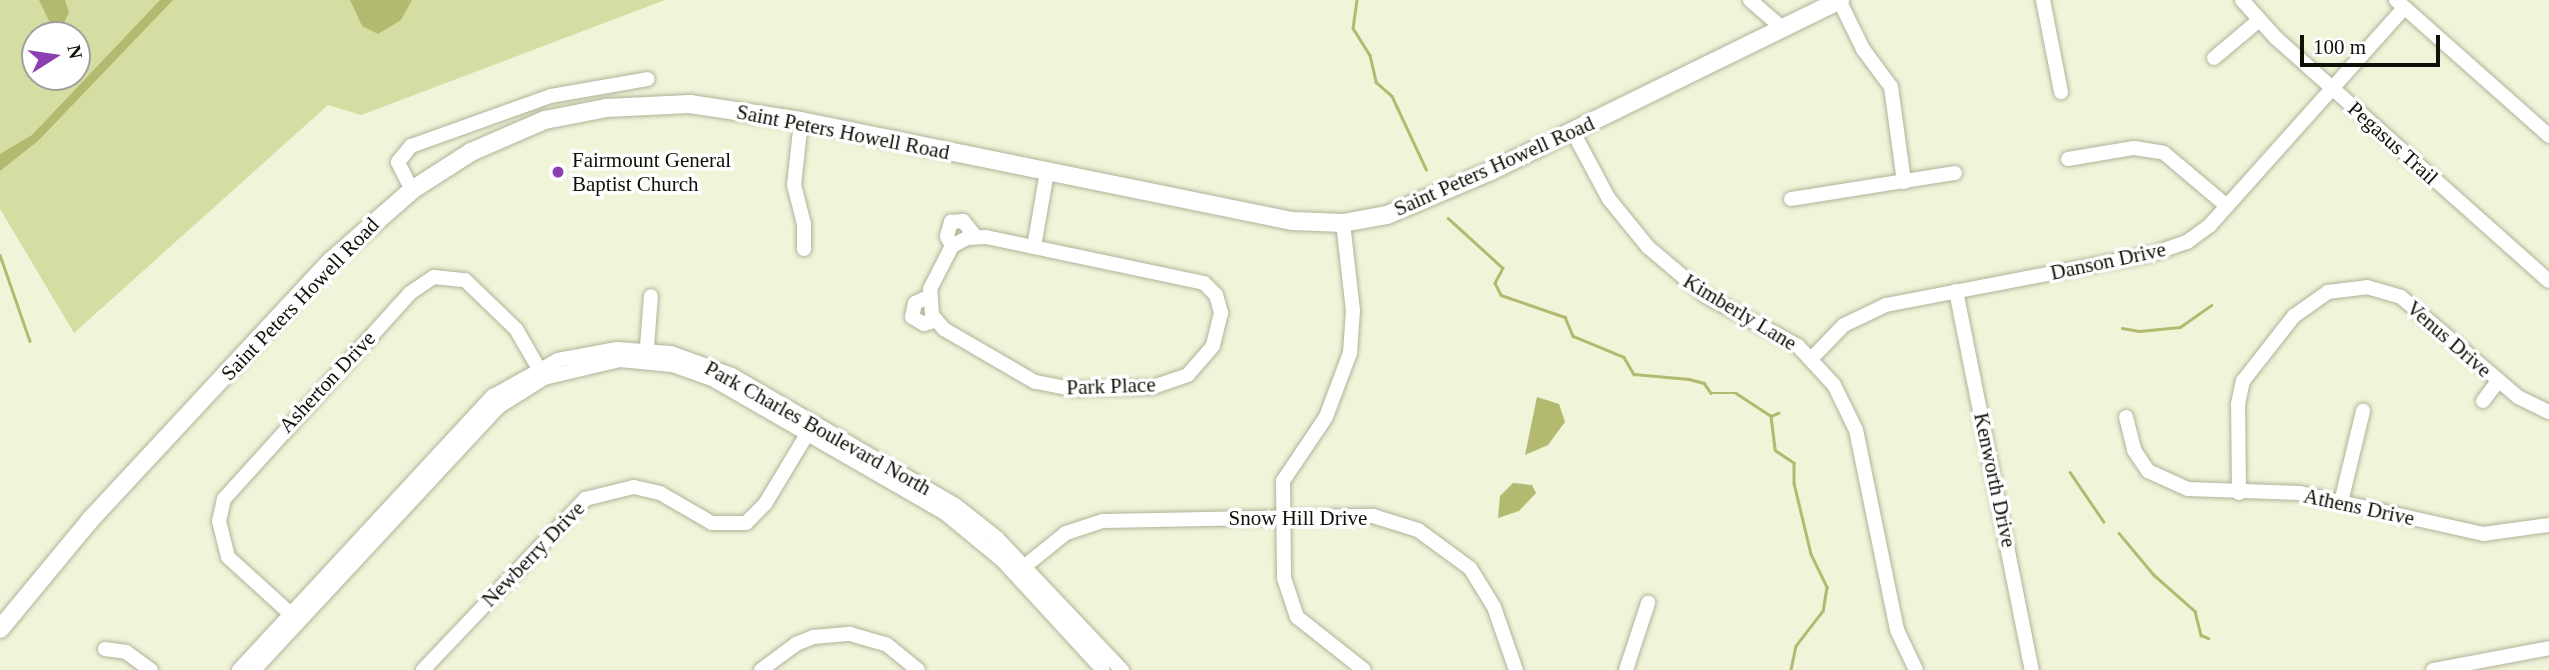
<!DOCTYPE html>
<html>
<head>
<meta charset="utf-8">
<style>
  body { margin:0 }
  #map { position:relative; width:2549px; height:670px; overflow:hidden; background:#f0f4d9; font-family:"Times New Roman",serif }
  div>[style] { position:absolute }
  .green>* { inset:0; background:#d6dda3 }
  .water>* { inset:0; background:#b3ba6f }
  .stream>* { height:2.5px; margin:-1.25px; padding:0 1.25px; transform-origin:1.25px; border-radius:1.25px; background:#b3ba6f }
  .roads { filter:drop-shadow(0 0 2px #b0b399) drop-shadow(0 0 2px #b0b399) }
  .minor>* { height:14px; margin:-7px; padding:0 7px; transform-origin:7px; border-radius:7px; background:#fff }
  .major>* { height:18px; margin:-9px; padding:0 9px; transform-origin:9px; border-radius:9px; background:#fff }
  .dots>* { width:19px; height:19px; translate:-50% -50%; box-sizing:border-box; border:4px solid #fff; border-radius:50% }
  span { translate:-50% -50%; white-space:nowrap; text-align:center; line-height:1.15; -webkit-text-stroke:7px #fff; paint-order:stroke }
  .street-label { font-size:21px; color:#0f1007 }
  .poi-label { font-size:21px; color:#0f1007 }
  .left { translate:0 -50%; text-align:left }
  .north { position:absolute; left:21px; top:21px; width:70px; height:70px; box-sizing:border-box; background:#fff; border:2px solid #9f9f9c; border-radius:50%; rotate:78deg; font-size:19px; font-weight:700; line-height:28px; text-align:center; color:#0f1007 }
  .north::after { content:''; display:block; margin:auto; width:24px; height:32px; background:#8c3fb0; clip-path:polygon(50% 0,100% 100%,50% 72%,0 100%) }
  .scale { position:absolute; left:2300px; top:35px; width:140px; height:32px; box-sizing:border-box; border:4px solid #0f1007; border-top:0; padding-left:9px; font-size:21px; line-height:24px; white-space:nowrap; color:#0f1007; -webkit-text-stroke:5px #fff; paint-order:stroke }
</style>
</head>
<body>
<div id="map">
  <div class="green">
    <i style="clip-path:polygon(evenodd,0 0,665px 0,361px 115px,328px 105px,74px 333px,0 209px,0 0,35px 35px,77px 35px,77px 77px,35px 77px,35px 35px)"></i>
  </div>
  <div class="water">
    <i style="clip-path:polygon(39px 0,65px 0,69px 12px,64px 23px,52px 27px)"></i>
    <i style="clip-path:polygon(160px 0,173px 0,38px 141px,0 171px,0 154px,32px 135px)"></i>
    <i style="clip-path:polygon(350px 0,412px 0,401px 20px,378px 34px,362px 26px)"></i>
    <i style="clip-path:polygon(1537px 397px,1559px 404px,1565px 422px,1548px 445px,1525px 455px)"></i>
    <i style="clip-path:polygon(1513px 483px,1532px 485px,1536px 493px,1519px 511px,1498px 518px,1500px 496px)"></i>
  </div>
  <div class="stream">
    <i style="left:1357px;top:0;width:28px;rotate:98deg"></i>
    <i style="left:1353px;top:28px;width:32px;rotate:58deg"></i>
    <i style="left:1370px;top:55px;width:28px;rotate:77deg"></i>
    <i style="left:1376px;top:82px;width:21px;rotate:41deg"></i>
    <i style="left:1392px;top:96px;width:81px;rotate:65deg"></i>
    <i style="left:1448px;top:218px;width:74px;rotate:42.3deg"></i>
    <i style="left:1503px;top:268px;width:17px;rotate:118deg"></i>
    <i style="left:1495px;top:283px;width:13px;rotate:63deg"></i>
    <i style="left:1501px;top:295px;width:68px;rotate:19deg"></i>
    <i style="left:1565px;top:317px;width:21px;rotate:67deg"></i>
    <i style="left:1573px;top:336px;width:55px;rotate:22.4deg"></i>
    <i style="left:1624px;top:357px;width:20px;rotate:60deg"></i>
    <i style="left:1634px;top:374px;width:55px;rotate:5.2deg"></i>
    <i style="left:1689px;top:379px;width:16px;rotate:15deg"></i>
    <i style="left:1704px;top:383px;width:12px;rotate:55deg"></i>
    <i style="left:1711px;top:393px;width:25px"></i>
    <i style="left:1736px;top:393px;width:42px;rotate:33.3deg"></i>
    <i style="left:1771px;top:416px;width:34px;rotate:83deg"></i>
    <i style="left:1775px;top:450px;width:23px;rotate:34deg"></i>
    <i style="left:1794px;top:463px;width:20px;rotate:90deg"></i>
    <i style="left:1794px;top:483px;width:73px;rotate:76.5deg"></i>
    <i style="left:1811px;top:554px;width:37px;rotate:64deg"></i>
    <i style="left:1827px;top:587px;width:24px;rotate:99deg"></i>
    <i style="left:1823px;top:611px;width:44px;rotate:127.6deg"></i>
    <i style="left:1796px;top:646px;width:25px;rotate:102deg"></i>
    <i style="left:0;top:255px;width:91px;rotate:70.8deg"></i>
    <i style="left:2122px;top:328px;width:17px;rotate:10deg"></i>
    <i style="left:2139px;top:331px;width:41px;rotate:-5.6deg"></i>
    <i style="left:2180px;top:327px;width:38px;rotate:-35deg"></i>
    <i style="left:1771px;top:416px;width:8px;rotate:-23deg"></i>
    <i style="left:2070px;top:472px;width:60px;rotate:55.8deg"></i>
    <i style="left:2119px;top:533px;width:55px;rotate:50.2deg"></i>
    <i style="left:2154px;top:575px;width:55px;rotate:41.3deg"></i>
    <i style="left:2195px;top:611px;width:25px;rotate:76deg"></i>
    <i style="left:2201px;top:635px;width:8px;rotate:23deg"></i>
  </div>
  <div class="roads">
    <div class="minor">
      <i style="left:1750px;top:0;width:40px;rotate:41deg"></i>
      <i style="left:1839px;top:0;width:55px;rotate:63.9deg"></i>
      <i style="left:1863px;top:49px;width:47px;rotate:53.6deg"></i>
      <i style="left:1891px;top:87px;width:96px;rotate:82.2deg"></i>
      <i style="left:2043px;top:0;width:94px;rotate:78.9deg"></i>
      <i style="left:2242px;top:0;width:51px;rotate:48.2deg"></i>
      <i style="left:2276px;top:38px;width:365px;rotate:41.7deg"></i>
      <i style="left:2396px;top:0;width:205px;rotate:41.6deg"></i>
      <i style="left:2214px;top:58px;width:57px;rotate:-40.1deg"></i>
      <i style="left:801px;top:121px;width:64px;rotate:96.2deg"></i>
      <i style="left:794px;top:185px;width:40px;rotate:75.6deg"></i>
      <i style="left:804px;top:224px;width:25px;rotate:90deg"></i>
      <i style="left:1573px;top:132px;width:76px;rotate:61.8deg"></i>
      <i style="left:1609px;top:199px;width:62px;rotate:50.9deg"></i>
      <i style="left:1648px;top:247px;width:76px;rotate:40.2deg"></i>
      <i style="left:1706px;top:296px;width:105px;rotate:28.5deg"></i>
      <i style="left:1798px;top:346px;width:53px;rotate:47.3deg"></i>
      <i style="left:1834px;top:385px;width:50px;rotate:63.9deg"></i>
      <i style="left:1856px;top:430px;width:204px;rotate:78.4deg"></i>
      <i style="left:1897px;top:630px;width:44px;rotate:64.6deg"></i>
      <i style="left:2068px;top:159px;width:67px;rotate:-9.5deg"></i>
      <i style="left:2134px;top:148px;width:30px;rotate:9deg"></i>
      <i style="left:2164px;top:153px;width:82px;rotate:40.1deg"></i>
      <i style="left:412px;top:190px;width:31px;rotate:-117deg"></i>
      <i style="left:398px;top:162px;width:21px;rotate:-51deg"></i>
      <i style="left:411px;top:146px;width:149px;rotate:-19.7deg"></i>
      <i style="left:551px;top:96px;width:98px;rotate:-9.9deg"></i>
      <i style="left:1791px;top:199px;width:166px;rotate:-9deg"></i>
      <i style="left:1343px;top:223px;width:89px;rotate:83.5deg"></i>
      <i style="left:1353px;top:311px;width:42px;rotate:94.1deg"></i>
      <i style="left:1350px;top:353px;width:68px;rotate:110.6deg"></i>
      <i style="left:1326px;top:417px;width:77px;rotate:123.9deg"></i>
      <i style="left:1283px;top:481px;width:97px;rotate:89.4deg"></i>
      <i style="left:1284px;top:578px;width:41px;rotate:71.6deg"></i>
      <i style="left:1297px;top:617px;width:85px;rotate:38.3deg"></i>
      <i style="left:986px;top:237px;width:223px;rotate:11.9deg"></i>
      <i style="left:1204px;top:283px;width:17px;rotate:45deg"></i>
      <i style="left:1216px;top:295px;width:19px;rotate:74deg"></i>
      <i style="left:1221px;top:313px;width:34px;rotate:104deg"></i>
      <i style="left:1213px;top:346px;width:38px;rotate:131deg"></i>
      <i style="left:1188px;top:375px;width:36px;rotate:161deg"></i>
      <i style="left:1154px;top:387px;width:82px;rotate:178.6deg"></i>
      <i style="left:1072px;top:389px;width:38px;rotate:-169deg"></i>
      <i style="left:1035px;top:382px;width:105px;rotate:-149.8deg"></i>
      <i style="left:944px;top:329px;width:18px;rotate:-131deg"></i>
      <i style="left:932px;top:315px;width:26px;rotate:-94deg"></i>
      <i style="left:930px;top:289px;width:48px;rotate:-62.9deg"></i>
      <i style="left:952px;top:246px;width:17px;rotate:-28deg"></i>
      <i style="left:967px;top:238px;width:19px;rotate:-3deg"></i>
      <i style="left:952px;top:246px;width:11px;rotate:-117deg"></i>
      <i style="left:947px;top:236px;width:15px;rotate:-74deg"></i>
      <i style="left:951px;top:222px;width:12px;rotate:-5deg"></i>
      <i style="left:963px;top:221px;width:19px;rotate:51deg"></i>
      <i style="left:1034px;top:247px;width:76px;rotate:-80.2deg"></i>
      <i style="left:1956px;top:291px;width:387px;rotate:78.7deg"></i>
      <i style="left:928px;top:297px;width:14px;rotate:155deg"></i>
      <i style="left:915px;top:303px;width:14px;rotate:102deg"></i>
      <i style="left:912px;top:317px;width:14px;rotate:30deg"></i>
      <i style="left:924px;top:324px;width:13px;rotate:-18deg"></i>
      <i style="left:1812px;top:358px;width:46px;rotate:-45.9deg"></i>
      <i style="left:1844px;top:325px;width:47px;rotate:-25.5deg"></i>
      <i style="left:1886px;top:305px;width:271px;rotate:-10.9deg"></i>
      <i style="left:2152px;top:254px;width:37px;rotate:-19deg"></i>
      <i style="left:2187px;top:242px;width:29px;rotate:-36deg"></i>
      <i style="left:2210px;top:225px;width:291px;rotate:-48.2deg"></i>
      <i style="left:646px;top:359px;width:63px;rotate:-85.5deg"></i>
      <i style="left:2483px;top:401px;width:25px;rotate:-53deg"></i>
      <i style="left:2126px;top:417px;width:34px;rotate:76deg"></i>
      <i style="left:2134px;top:450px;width:25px;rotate:56deg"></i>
      <i style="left:2148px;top:471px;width:44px;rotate:24.2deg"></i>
      <i style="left:2188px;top:489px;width:112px;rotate:2deg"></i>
      <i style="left:2300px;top:493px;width:188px;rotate:12.6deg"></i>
      <i style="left:2483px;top:534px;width:67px;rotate:-7.8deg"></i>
      <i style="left:2239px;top:493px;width:89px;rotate:-90.6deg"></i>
      <i style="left:2238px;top:404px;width:24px;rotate:-78deg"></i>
      <i style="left:2243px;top:381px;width:83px;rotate:-51.9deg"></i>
      <i style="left:2294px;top:316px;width:42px;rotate:-35.2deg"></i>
      <i style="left:2328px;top:292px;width:39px;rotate:-7deg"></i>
      <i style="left:2367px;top:287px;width:35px;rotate:16deg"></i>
      <i style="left:2401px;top:297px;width:154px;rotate:40.5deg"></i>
      <i style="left:2518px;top:397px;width:34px;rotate:26deg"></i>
      <i style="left:2341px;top:502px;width:94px;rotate:-76.4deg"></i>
      <i style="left:1019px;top:571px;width:60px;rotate:-39deg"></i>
      <i style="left:1066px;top:533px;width:39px;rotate:-18deg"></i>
      <i style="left:1103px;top:521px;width:270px;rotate:-1.1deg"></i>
      <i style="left:1373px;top:516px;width:47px;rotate:17.3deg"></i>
      <i style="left:1418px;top:530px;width:64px;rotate:36.2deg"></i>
      <i style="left:1470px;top:568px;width:46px;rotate:58.4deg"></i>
      <i style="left:1494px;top:607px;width:67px;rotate:70.8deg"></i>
      <i style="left:294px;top:617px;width:89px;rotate:-137.7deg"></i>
      <i style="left:228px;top:557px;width:37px;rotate:-104deg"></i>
      <i style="left:219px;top:521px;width:23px;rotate:-77deg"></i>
      <i style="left:224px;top:499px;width:278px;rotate:-47.9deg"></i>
      <i style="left:410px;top:293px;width:29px;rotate:-34deg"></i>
      <i style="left:434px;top:277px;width:31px;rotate:6deg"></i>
      <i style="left:465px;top:280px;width:71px;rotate:43.9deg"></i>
      <i style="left:516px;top:329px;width:54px;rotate:60.1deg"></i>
      <i style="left:105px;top:649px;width:21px;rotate:8deg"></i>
      <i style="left:126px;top:652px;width:31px;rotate:36deg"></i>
      <i style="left:239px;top:670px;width:374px;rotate:-47.2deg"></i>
      <i style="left:493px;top:396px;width:74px;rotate:-29deg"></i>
      <i style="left:558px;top:360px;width:60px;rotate:-10.6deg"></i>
      <i style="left:617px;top:349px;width:54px;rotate:4.2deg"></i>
      <i style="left:671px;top:353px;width:65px;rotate:19.8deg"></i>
      <i style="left:732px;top:375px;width:257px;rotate:30.2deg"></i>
      <i style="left:954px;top:504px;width:55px;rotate:38.3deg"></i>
      <i style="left:997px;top:538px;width:182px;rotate:46.6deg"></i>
      <i style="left:254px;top:670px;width:359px;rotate:-47.1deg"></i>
      <i style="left:498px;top:407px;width:54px;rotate:-32.2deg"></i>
      <i style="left:544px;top:378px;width:78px;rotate:-13.3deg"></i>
      <i style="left:620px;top:360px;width:52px;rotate:5.5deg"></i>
      <i style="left:672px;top:365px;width:42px;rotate:19.3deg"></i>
      <i style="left:712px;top:379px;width:269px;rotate:29.9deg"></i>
      <i style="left:945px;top:513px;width:74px;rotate:39.5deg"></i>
      <i style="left:1002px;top:560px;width:149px;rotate:47.4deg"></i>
      <i style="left:423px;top:670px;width:236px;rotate:-46.5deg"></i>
      <i style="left:585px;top:499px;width:50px;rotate:-13.8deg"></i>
      <i style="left:634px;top:487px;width:27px;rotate:13deg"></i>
      <i style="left:660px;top:493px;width:60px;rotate:30deg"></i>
      <i style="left:712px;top:523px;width:34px"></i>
      <i style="left:746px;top:523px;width:27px;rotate:-45deg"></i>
      <i style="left:765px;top:504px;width:91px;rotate:-58.9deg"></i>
      <i style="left:761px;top:670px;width:44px;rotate:-36.6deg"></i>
      <i style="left:796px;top:644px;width:18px;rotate:-22deg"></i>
      <i style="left:813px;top:637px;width:37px;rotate:-5deg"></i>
      <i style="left:850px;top:634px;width:37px;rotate:16deg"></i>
      <i style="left:886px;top:644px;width:41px;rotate:39.1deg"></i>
      <i style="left:1626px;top:670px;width:71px;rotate:-71.8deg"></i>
      <i style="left:2433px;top:670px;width:118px;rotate:-10.7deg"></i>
    </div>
    <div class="major">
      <i style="left:0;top:629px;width:143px;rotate:-50.4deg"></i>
      <i style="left:91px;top:519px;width:352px;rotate:-47.1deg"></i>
      <i style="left:331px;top:261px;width:108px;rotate:-41.2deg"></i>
      <i style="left:412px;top:190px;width:70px;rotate:-32.8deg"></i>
      <i style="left:471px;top:152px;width:81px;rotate:-23.4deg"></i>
      <i style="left:545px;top:120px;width:62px;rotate:-11.1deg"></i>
      <i style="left:606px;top:108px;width:84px;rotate:-2.7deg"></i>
      <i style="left:690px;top:104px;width:112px;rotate:8.7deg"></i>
      <i style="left:801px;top:121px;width:501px;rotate:11.51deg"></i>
      <i style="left:1292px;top:221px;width:51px;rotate:2.2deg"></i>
      <i style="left:1343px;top:223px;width:45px;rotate:-10.3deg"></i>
      <i style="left:1387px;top:215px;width:113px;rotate:-22.9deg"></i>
      <i style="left:1491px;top:171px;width:389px;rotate:-26.1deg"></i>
    </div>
  </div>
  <div class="dots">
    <i style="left:558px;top:172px;background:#8c3fb0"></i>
  </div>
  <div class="street-label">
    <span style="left:843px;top:132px;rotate:11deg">Saint Peters Howell Road</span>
    <span style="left:2393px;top:143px;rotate:42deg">Pegasus Trail</span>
    <span style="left:1494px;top:166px;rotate:-24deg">Saint Peters Howell Road</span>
    <span style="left:2108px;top:261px;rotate:-12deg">Danson Drive</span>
    <span style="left:300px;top:299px;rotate:-46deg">Saint Peters Howell Road</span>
    <span style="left:1740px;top:312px;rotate:31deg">Kimberly Lane</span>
    <span style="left:2449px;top:339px;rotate:41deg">Venus Drive</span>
    <span style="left:327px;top:382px;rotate:-47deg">Asherton Drive</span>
    <span style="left:1111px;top:386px;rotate:-2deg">Park Place</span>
    <span style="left:818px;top:428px;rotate:29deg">Park Charles Boulevard North</span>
    <span style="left:1995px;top:480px;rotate:78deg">Kenworth Drive</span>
    <span style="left:2359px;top:507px;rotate:12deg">Athens Drive</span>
    <span style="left:1298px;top:518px">Snow Hill Drive</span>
    <span style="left:533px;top:554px;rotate:-46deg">Newberry Drive</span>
  </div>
  <div class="poi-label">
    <span class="left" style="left:572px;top:172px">Fairmount General<br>Baptist Church</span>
  </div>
  <div class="north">N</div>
  <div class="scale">100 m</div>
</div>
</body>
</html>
